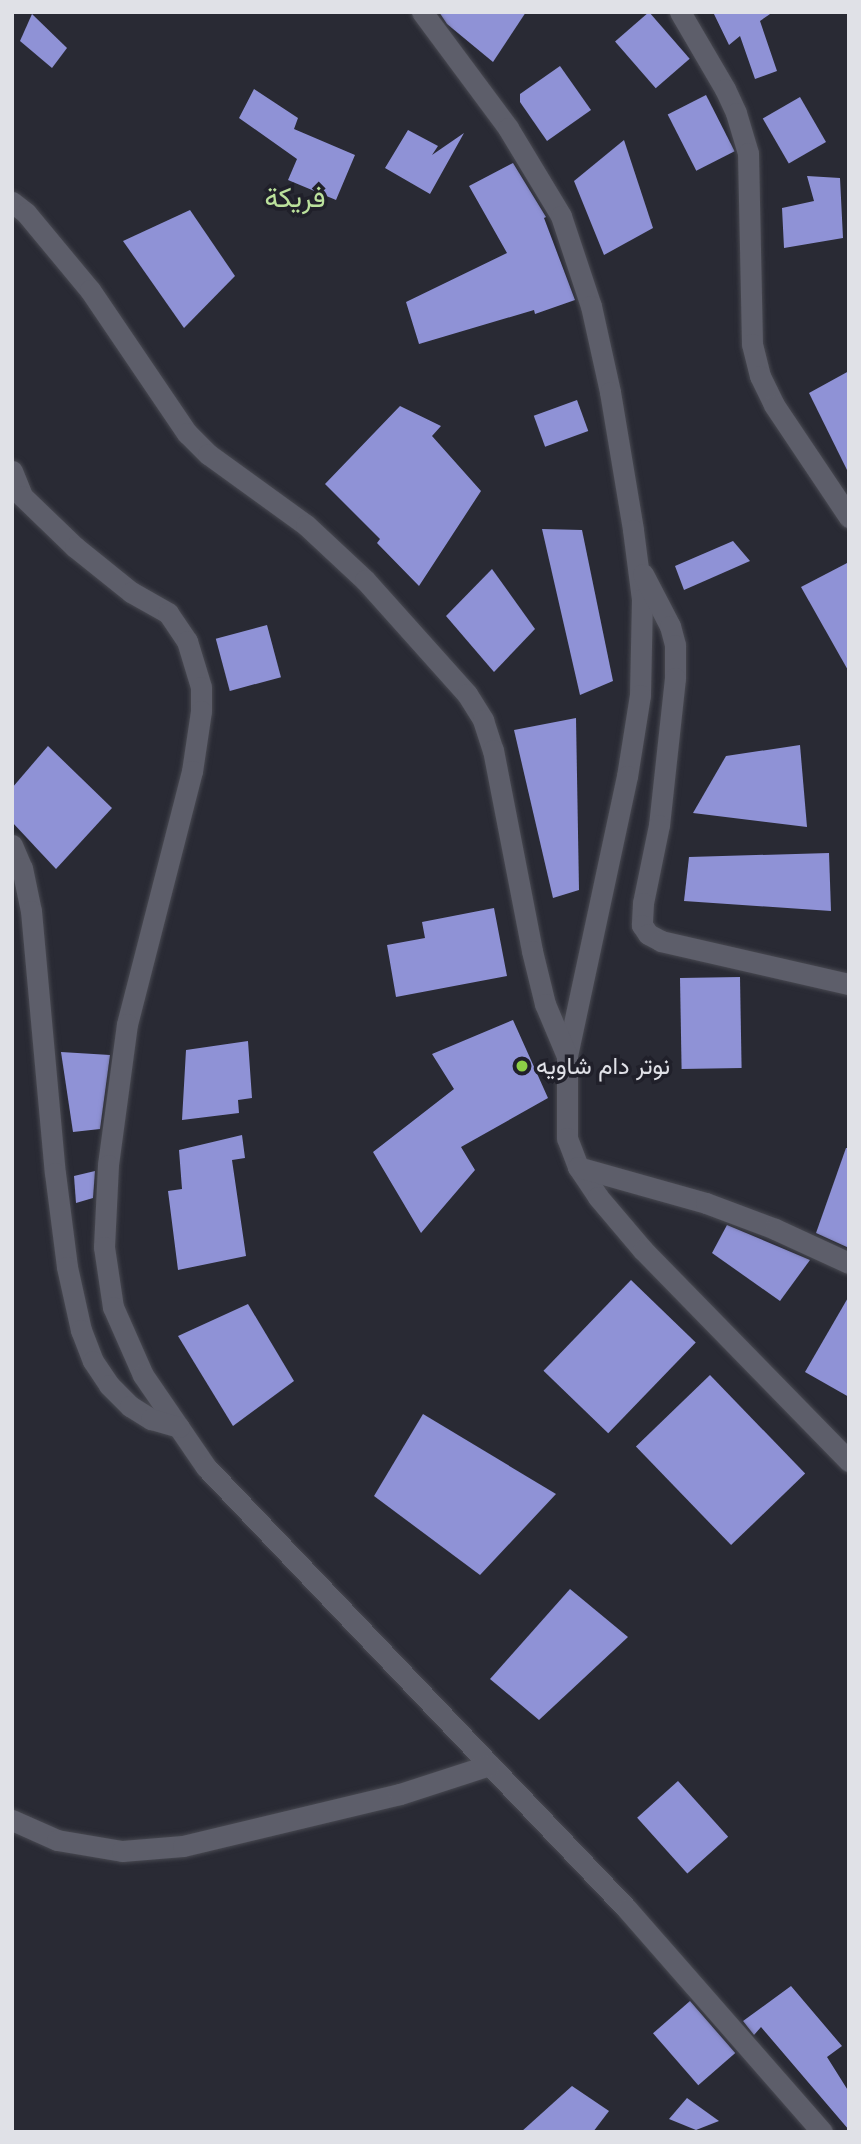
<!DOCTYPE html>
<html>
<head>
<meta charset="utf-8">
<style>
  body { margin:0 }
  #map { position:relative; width:861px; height:2144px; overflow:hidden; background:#292a34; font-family:"PT Sans",Vazirmatn,sans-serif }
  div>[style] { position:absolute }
  .building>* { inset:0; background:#8f92d6; transform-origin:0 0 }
  .roads { filter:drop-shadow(0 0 2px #484951) drop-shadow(0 0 2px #484951) }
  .minor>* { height:21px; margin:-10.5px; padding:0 10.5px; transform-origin:10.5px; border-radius:10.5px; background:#5d5e6a }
  .dots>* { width:19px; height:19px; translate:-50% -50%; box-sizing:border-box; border:4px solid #20202a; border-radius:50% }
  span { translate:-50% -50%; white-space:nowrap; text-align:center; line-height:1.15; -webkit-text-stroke:7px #20202a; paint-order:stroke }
  .poi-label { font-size:24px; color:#e0e1e7 }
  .left { translate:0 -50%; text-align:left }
  .quarter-label { font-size:28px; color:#bbe19c }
  .frame { position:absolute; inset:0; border:14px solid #e0e1e7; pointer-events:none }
</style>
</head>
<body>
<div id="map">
  <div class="building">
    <i style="clip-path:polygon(439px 12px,526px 12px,493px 62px,447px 24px)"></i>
    <i style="left:649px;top:12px;width:62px;height:45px;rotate:49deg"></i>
    <i style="clip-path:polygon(713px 12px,773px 12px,760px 21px,777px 71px,755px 79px,740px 36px,729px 45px)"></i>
    <i style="clip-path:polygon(32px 14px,67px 48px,52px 68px,20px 41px)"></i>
    <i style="clip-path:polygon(560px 66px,591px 110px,547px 141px,520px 102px,520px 94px)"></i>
    <i style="clip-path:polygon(254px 89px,298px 118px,294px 129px,355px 155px,336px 200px,288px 180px,297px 159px,239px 118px)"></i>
    <i style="left:706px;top:95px;width:63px;height:43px;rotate:63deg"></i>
    <i style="left:800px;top:97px;width:52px;height:43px;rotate:60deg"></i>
    <i style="clip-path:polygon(408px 130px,438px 146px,432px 155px,464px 133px,430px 194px,385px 168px)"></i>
    <i style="clip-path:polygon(624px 140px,653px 228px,604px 255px,574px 181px)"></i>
    <i style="clip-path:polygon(513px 163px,546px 217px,544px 218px,575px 300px,535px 314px,534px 310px,419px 344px,406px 302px,507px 253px,469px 186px)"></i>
    <i style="clip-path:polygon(807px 176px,840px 178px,843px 238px,784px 248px,782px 208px,814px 201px)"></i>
    <i style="clip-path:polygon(190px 210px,235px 276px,184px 328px,123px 241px)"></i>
    <i style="clip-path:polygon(849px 371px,849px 474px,809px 393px)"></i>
    <i style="left:577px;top:400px;width:33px;height:46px;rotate:70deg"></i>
    <i style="clip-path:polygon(400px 406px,441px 426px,432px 436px,481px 491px,419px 586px,377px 543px,380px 539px,325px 484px)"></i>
    <i style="clip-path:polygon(542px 529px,582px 530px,613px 681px,580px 695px)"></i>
    <i style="clip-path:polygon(733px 541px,750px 561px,684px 590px,675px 566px)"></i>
    <i style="clip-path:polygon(849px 562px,849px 672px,801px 587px)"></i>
    <i style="clip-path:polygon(492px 569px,535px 629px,494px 672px,446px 616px)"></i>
    <i style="left:267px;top:625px;width:54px;height:53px;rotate:75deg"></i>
    <i style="clip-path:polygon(576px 718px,579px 890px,553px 898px,514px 730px)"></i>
    <i style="clip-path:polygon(800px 745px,807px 827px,693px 813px,726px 756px)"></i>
    <i style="clip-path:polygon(48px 746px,112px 808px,56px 869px,12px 822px,12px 788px)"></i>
    <i style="clip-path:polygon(829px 853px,831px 911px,684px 901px,689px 857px)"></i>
    <i style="clip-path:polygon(494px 908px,507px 976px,396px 997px,387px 945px,425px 938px,422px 922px)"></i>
    <i style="left:740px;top:977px;width:91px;height:60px;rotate:89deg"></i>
    <i style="clip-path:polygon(513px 1020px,548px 1098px,461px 1147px,475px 1170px,421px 1233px,373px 1152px,454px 1089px,432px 1054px)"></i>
    <i style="clip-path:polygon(248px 1041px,252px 1098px,238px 1100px,239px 1113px,182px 1120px,186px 1050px)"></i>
    <i style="clip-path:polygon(61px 1052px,110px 1055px,100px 1129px,73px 1132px)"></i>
    <i style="clip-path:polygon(242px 1135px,245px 1158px,232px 1160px,246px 1256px,178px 1270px,168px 1191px,182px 1189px,179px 1150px)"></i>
    <i style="clip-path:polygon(846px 1148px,849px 1148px,849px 1248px,816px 1233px)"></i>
    <i style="clip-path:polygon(95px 1171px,93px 1198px,76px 1203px,74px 1176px)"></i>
    <i style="clip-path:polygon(727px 1225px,810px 1260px,780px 1301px,712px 1253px)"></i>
    <i style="left:631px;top:1280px;width:90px;height:126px;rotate:44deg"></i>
    <i style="clip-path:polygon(849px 1296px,849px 1397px,805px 1372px)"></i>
    <i style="clip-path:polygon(248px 1304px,294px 1381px,233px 1426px,178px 1336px)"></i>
    <i style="left:710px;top:1375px;width:137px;height:103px;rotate:46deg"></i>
    <i style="clip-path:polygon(423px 1414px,556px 1494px,480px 1575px,374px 1496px)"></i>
    <i style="clip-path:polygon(570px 1589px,628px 1637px,539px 1720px,490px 1679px)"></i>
    <i style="left:678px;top:1781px;width:75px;height:55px;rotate:48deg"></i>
    <i style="clip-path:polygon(791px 1986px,842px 2046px,827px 2057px,849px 2092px,849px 2130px,761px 2027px,754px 2035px,743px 2021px)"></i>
    <i style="left:690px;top:2001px;width:69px;height:49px;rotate:49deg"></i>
    <i style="clip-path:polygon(572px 2086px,609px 2111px,593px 2132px,521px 2132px)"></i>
    <i style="clip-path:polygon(687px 2098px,719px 2121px,696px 2130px,669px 2119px)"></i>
  </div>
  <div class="roads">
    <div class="minor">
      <i style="left:422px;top:12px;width:144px;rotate:53.4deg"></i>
      <i style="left:508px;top:128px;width:103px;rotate:58.9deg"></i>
      <i style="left:561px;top:216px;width:95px;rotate:71.6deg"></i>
      <i style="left:591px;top:306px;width:88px;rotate:77.5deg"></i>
      <i style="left:610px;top:392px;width:140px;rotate:80.5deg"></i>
      <i style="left:633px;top:530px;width:70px;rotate:82.6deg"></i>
      <i style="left:642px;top:599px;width:96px;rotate:91.2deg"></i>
      <i style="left:640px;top:695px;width:82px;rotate:99.1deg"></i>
      <i style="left:627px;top:776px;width:286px;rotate:102.1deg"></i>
      <i style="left:567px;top:1056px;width:82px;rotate:90deg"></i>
      <i style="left:567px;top:1138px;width:31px;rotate:69deg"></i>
      <i style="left:578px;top:1167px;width:36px;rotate:56deg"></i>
      <i style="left:598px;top:1197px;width:70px;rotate:49.7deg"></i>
      <i style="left:643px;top:1250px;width:295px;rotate:45.7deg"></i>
      <i style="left:680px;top:12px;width:89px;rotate:59.7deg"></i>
      <i style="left:725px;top:89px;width:26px;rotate:65deg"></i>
      <i style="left:736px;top:113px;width:42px;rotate:73.3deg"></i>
      <i style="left:748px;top:153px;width:191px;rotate:88.8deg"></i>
      <i style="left:752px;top:344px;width:33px;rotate:76deg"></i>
      <i style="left:760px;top:376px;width:32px;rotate:64deg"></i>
      <i style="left:774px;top:405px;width:135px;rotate:56.2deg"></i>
      <i style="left:12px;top:202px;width:18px;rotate:38deg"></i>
      <i style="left:26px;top:213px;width:100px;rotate:50.3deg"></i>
      <i style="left:90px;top:290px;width:173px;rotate:55.9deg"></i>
      <i style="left:187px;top:433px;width:30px;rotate:45deg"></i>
      <i style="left:208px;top:454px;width:121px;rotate:35.9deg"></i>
      <i style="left:306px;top:525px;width:81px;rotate:43deg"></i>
      <i style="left:365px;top:580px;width:153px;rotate:48.2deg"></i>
      <i style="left:467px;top:694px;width:31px;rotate:58deg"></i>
      <i style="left:483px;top:720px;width:32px;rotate:72deg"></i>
      <i style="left:493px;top:750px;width:205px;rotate:79deg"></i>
      <i style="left:532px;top:951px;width:55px;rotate:76.2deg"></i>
      <i style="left:545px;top:1004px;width:56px;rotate:67.1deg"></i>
      <i style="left:12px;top:471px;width:27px;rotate:68deg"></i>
      <i style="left:22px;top:496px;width:74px;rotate:43.9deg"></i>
      <i style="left:75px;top:547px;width:72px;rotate:38.8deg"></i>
      <i style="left:131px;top:592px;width:43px;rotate:29.6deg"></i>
      <i style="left:168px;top:613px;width:34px;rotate:56deg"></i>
      <i style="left:187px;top:641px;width:48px;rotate:73.1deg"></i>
      <i style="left:201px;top:687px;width:24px;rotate:90deg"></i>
      <i style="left:201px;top:711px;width:61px;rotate:98.5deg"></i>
      <i style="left:192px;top:771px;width:261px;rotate:104.4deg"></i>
      <i style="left:127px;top:1024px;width:142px;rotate:97.7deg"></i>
      <i style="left:108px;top:1165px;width:82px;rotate:92.8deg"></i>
      <i style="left:104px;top:1247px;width:61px;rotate:81.5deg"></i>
      <i style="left:113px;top:1307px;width:74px;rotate:66.2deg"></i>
      <i style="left:143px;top:1375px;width:112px;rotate:55.6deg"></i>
      <i style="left:206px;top:1467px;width:610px;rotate:46.39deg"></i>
      <i style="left:627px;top:1909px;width:296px;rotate:48.8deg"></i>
      <i style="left:643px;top:574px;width:59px;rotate:62.6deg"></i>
      <i style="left:670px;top:626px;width:20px;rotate:75deg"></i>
      <i style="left:675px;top:645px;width:33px;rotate:90deg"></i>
      <i style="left:675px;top:678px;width:148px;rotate:96.2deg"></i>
      <i style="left:659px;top:825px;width:80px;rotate:101.6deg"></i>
      <i style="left:643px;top:903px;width:22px;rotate:93deg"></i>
      <i style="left:642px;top:925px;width:11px;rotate:56deg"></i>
      <i style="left:648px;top:934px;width:15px;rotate:28deg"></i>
      <i style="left:661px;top:941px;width:193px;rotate:12.9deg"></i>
      <i style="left:12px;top:845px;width:25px;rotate:67deg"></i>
      <i style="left:22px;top:868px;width:44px;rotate:78.2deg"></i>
      <i style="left:31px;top:911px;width:263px;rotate:84.8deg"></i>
      <i style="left:55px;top:1173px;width:95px;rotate:82.7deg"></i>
      <i style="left:67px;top:1267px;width:65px;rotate:77.5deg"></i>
      <i style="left:81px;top:1330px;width:33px;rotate:69deg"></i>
      <i style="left:93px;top:1361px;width:29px;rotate:56deg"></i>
      <i style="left:109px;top:1385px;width:30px;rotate:45deg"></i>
      <i style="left:130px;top:1406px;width:25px;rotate:32deg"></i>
      <i style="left:151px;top:1419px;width:29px;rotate:16deg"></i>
      <i style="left:578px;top:1167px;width:133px;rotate:15.7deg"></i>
      <i style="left:706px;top:1203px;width:74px;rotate:20.6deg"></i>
      <i style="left:775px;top:1229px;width:81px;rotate:24.7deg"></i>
      <i style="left:12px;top:1820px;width:49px;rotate:24deg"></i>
      <i style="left:57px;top:1840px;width:66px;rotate:9.6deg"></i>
      <i style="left:122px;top:1851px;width:61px;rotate:-4.7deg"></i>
      <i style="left:183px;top:1846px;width:223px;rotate:-13.5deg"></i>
      <i style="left:400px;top:1794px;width:94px;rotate:-18deg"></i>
    </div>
  </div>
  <div class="dots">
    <i style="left:522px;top:1066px;background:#8cce46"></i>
  </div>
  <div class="poi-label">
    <span class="left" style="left:536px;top:1066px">نوتر دام شاويه</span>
  </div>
  <div class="quarter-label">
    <span style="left:295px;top:197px">فريكة</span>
  </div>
  <div class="frame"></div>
</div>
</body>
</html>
